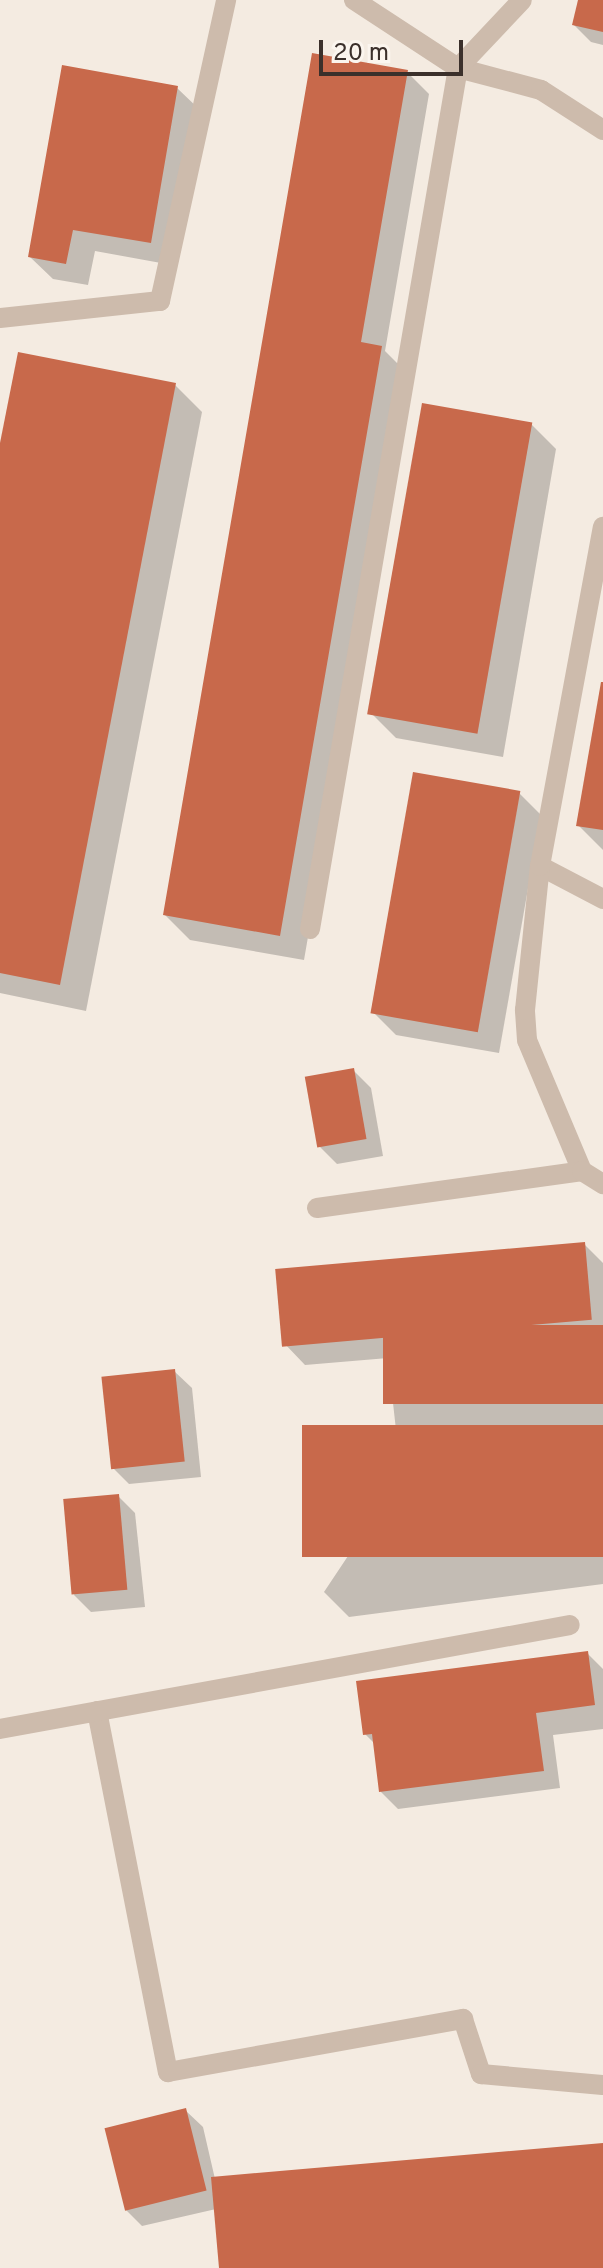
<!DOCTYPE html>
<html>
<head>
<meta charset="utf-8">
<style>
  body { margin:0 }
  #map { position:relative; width:603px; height:2268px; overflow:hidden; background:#f4ebe1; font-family:Overpass,sans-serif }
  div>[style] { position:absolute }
  .shadow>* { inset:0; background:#0003 }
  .building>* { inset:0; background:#c8694b; transform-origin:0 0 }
  .service>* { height:20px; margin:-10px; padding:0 10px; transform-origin:10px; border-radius:10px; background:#cdbbac }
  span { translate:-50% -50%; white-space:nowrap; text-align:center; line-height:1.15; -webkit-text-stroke:6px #fbf5ee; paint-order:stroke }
  .scale { position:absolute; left:319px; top:40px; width:144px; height:36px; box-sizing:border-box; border:4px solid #3b302b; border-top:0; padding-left:10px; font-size:24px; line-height:28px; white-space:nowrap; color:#3b302b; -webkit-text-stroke:6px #fbf5ee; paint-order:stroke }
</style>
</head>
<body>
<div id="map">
  <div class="shadow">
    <i style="clip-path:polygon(580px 0,603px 0,603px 45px,591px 42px,574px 25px)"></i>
    <i style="clip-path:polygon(407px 72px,429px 94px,385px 351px,406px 372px,304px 960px,190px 940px,165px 915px)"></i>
    <i style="clip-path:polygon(177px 88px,200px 110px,172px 265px,95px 251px,88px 285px,53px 279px,30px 257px)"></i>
    <i style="clip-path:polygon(175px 385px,202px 412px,86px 1011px,0 993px,0 454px)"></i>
    <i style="clip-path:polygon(531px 424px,556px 449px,503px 757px,396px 738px,371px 713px)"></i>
    <i style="clip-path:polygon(603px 684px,603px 850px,578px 825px)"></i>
    <i style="clip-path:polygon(519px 793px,541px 815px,499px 1053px,396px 1035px,374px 1013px)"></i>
    <i style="clip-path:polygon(353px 1070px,371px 1088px,383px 1156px,337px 1164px,320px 1147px)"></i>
    <i style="clip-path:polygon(585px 1245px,603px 1263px,603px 1584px,349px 1617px,324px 1592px,418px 1451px,396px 1430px,388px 1358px,305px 1365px,283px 1342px)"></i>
    <i style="clip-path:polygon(174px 1371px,192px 1388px,201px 1477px,129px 1484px,112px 1467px)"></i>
    <i style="clip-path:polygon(118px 1496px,135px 1513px,145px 1607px,91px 1612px,74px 1595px)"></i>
    <i style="clip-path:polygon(588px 1654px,603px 1669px,603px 1729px,553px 1735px,560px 1788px,398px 1809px,381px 1792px,375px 1744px,365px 1734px)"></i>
    <i style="clip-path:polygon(185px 2110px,203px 2127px,215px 2179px,603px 2145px,603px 2268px,221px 2268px,216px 2209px,142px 2226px,125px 2209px)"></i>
  </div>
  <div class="building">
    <i style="clip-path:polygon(578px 0,603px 0,603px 32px,572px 25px)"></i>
    <i style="clip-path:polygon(312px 53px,408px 70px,361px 342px,382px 346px,280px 936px,163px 915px)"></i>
    <i style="clip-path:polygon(62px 65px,178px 86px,151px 243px,73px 230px,66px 264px,28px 257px)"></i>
    <i style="clip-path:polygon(18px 352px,176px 383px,60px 985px,0 973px,0 443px)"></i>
    <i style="left:422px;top:403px;width:112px;height:316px;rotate:10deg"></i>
    <i style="clip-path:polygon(601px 682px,603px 682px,603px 830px,576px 826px)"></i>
    <i style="left:413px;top:772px;width:109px;height:245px;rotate:10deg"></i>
    <i style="left:354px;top:1068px;width:72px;height:50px;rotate:80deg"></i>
    <i style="left:585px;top:1242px;width:78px;height:311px;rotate:85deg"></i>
    <i style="left:603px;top:1325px;width:79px;height:220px;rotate:90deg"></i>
    <i style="left:175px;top:1369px;width:93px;height:74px;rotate:84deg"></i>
    <i style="left:603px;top:1425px;width:132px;height:301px;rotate:90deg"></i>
    <i style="left:119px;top:1494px;width:96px;height:56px;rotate:85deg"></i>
    <i style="clip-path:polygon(588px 1651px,595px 1705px,536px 1713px,544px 1771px,379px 1792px,372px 1734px,363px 1735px,356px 1681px)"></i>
    <i style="left:186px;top:2108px;width:85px;height:84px;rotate:76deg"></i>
    <i style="clip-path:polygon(603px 2143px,603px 2268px,219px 2268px,211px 2177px)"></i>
  </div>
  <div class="service">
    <i style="left:354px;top:0;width:124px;rotate:33.2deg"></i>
    <i style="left:458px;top:68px;width:86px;rotate:14.8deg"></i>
    <i style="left:541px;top:90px;width:74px;rotate:32.8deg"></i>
    <i style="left:0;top:318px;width:161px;rotate:-6.1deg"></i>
    <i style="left:160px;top:301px;width:308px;rotate:-77.6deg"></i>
    <i style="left:540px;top:866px;width:71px;rotate:27.6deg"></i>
    <i style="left:310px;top:929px;width:874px;rotate:-80.25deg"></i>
    <i style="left:458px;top:68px;width:93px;rotate:-46.7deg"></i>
    <i style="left:582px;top:1171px;width:142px;rotate:-112.8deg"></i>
    <i style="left:527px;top:1040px;width:30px;rotate:-94deg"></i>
    <i style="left:525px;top:1010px;width:145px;rotate:-84.1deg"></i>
    <i style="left:540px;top:866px;width:345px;rotate:-79.5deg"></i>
    <i style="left:317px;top:1208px;width:268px;rotate:-7.9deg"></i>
    <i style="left:582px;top:1171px;width:25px;rotate:32deg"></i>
    <i style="left:97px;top:1711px;width:368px;rotate:78.9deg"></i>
    <i style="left:168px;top:2072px;width:300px;rotate:-10.2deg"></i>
    <i style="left:463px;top:2019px;width:58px;rotate:71.9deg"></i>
    <i style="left:481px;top:2074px;width:122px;rotate:5.2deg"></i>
    <i style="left:0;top:1729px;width:579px;rotate:-10.34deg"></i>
  </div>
  <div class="scale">20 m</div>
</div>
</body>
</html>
